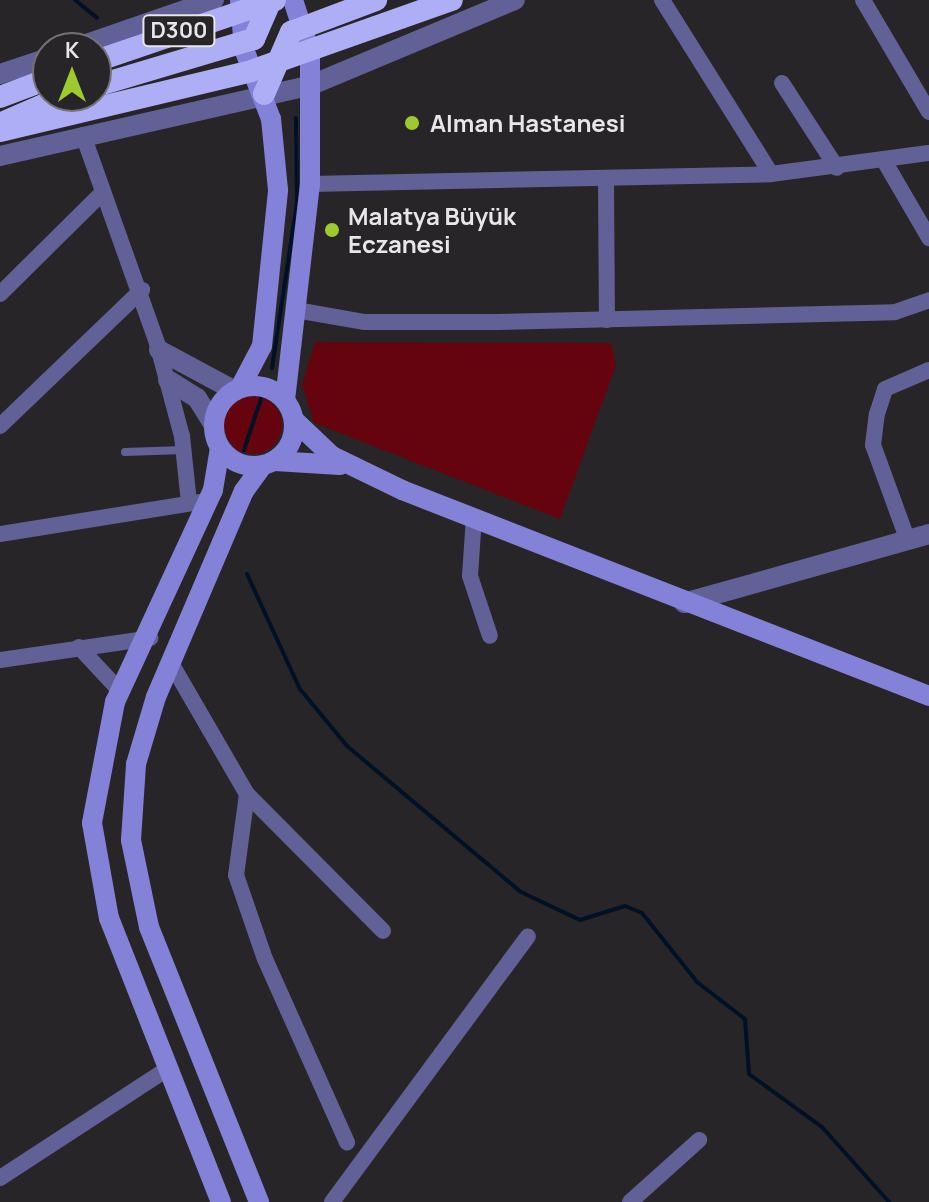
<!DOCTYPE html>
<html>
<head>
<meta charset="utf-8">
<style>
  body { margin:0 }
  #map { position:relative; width:929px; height:1202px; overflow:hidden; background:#282528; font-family:Manrope,sans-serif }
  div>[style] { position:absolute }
  .green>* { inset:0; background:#65040f }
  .round { border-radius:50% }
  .stream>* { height:4px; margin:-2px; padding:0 2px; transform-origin:2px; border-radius:2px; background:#001126 }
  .service>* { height:8px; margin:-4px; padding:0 4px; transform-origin:4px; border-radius:4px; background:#626197 }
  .minor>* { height:16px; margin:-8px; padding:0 8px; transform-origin:8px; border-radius:8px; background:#626197 }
  .tertiary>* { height:20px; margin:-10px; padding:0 10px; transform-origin:10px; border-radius:10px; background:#626197 }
  .secondary>* { height:20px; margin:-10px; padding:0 10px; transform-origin:10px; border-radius:10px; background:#8481d8 }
  .secondary>.ring { margin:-10px; padding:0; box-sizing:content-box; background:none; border:20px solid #8481d8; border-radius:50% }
  .trunk>* { height:22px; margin:-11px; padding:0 11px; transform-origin:11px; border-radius:11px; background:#aeaef6 }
  .dots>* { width:22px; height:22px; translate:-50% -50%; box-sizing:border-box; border:4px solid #282528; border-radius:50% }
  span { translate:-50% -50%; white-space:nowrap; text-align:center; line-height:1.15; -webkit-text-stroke:6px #282528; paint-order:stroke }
  .shield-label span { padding:2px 6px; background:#282528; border:2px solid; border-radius:6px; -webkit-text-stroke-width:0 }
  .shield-label { font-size:22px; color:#e7e6e8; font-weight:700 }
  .poi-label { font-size:24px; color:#e7e6e8; font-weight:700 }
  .left { translate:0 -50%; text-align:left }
  .north { position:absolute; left:32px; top:32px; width:80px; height:80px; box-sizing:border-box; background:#282528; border:2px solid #747275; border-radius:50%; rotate:0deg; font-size:22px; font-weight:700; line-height:32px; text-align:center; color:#e7e6e8 }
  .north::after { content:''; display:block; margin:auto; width:28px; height:36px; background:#9eca2f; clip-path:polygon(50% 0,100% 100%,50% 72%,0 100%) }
</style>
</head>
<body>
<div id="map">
  <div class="green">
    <i style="clip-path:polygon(315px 342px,611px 343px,616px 365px,560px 519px,314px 423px,302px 385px)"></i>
    <i class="round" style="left:224px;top:396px;width:58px;height:58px"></i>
  </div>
  <div class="stream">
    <i style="left:75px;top:0;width:28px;rotate:39deg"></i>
    <i style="left:272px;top:368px;width:168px;rotate:-81.4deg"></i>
    <i style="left:297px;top:202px;width:84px;rotate:-90.7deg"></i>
    <i style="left:244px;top:450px;width:54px;rotate:-71.6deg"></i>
    <i style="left:247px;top:574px;width:127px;rotate:65.3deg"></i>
    <i style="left:300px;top:689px;width:74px;rotate:50.5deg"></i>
    <i style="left:347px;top:746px;width:227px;rotate:40deg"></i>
    <i style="left:521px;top:892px;width:65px;rotate:25.4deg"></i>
    <i style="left:580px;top:920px;width:47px;rotate:-17.3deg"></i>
    <i style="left:625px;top:906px;width:18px;rotate:22deg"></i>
    <i style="left:642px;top:913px;width:88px;rotate:51.4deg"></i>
    <i style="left:697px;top:982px;width:61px;rotate:37.6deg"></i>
    <i style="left:745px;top:1019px;width:55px;rotate:85.8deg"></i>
    <i style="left:749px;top:1074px;width:90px;rotate:36deg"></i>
    <i style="left:822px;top:1127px;width:101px;rotate:48.2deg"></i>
  </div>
  <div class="service">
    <i style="left:125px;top:452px;width:58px;rotate:-2deg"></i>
  </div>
  <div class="minor">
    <i style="left:662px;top:0;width:205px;rotate:57.9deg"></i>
    <i style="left:863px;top:0;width:130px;rotate:59.5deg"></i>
    <i style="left:782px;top:83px;width:101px;rotate:57.1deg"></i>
    <i style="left:83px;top:135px;width:221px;rotate:70.4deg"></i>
    <i style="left:157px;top:343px;width:96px;rotate:75deg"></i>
    <i style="left:182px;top:436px;width:67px;rotate:84deg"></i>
    <i style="left:886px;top:164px;width:86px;rotate:59.8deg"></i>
    <i style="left:606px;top:182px;width:138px;rotate:89.6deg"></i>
    <i style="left:310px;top:184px;width:461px;rotate:-1.2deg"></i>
    <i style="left:771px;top:174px;width:159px;rotate:-7.6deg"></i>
    <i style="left:0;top:294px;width:145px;rotate:-44.7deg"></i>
    <i style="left:296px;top:310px;width:70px;rotate:9.9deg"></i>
    <i style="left:365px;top:322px;width:131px"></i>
    <i style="left:496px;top:322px;width:399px;rotate:-1.4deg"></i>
    <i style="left:895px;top:312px;width:36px;rotate:-19deg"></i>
    <i style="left:0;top:426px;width:197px;rotate:-43.8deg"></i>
    <i style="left:474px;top:517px;width:59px;rotate:93.9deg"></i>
    <i style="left:470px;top:576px;width:63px;rotate:71.6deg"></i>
    <i style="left:0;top:534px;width:203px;rotate:-9.1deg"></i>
    <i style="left:908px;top:541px;width:102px;rotate:-110deg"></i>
    <i style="left:873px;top:445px;width:31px;rotate:-83deg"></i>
    <i style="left:877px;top:414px;width:26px;rotate:-72deg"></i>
    <i style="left:885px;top:389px;width:48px;rotate:-23.4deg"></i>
    <i style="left:79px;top:647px;width:62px;rotate:47deg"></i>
    <i style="left:0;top:660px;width:152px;rotate:-8.3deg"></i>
    <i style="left:171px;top:663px;width:151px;rotate:59.9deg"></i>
    <i style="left:247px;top:794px;width:193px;rotate:45.2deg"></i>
    <i style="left:247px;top:794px;width:82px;rotate:97.7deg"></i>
    <i style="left:236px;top:875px;width:89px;rotate:71deg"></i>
    <i style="left:265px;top:959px;width:201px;rotate:65.9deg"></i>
    <i style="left:0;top:1178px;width:196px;rotate:-33.1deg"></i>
    <i style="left:332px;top:1202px;width:330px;rotate:-53.6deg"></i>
    <i style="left:630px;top:1202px;width:93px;rotate:-41.9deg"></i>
  </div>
  <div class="tertiary">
    <i style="left:75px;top:48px;width:147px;rotate:-19.1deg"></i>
    <i style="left:0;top:74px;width:51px;rotate:-18.4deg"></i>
    <i style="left:0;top:156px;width:317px;rotate:-12.8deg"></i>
    <i style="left:309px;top:86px;width:223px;rotate:-22.7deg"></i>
    <i style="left:159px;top:350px;width:86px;rotate:28.3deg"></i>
    <i style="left:168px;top:380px;width:34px;rotate:32deg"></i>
    <i style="left:197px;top:398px;width:32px;rotate:58deg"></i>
    <i style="left:684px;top:603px;width:255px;rotate:-15.7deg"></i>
  </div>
  <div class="secondary">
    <i class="ring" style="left:214px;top:386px;width:60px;height:60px"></i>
    <i style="left:240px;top:388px;width:47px;rotate:-62.4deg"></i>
    <i style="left:262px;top:346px;width:157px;rotate:-84.1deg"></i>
    <i style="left:278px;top:190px;width:71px;rotate:-95.6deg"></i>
    <i style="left:271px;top:119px;width:75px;rotate:-111.1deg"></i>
    <i style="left:244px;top:49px;width:49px;rotate:-94.7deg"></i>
    <i style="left:285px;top:400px;width:217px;rotate:-83.4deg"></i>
    <i style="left:310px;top:184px;width:132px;rotate:-90deg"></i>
    <i style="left:310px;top:52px;width:55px;rotate:-108.1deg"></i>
    <i style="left:294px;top:420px;width:52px;rotate:43.5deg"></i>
    <i style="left:332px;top:456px;width:78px;rotate:25.9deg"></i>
    <i style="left:402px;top:490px;width:566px;rotate:21.35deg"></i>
    <i style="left:220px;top:448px;width:43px;rotate:99.5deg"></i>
    <i style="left:213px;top:490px;width:234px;rotate:114.8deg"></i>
    <i style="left:115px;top:702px;width:123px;rotate:100.8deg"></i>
    <i style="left:92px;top:823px;width:97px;rotate:79.9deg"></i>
    <i style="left:109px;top:918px;width:305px;rotate:68.5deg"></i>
    <i style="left:275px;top:461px;width:65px;rotate:3.5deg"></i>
    <i style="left:259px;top:1202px;width:296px;rotate:-111.8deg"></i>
    <i style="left:149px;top:927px;width:89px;rotate:-101.7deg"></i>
    <i style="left:131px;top:840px;width:76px;rotate:-86.2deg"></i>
    <i style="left:136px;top:764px;width:70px;rotate:-73.4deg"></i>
    <i style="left:156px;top:697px;width:224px;rotate:-66.9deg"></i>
    <i style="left:244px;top:491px;width:32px;rotate:-54deg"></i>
  </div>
  <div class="trunk">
    <i style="left:96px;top:61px;width:189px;rotate:-18.8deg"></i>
    <i style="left:96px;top:86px;width:165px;rotate:-16.6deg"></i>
    <i style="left:254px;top:39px;width:43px;rotate:-66.4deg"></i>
    <i style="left:264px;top:94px;width:68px;rotate:-66.5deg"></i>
    <i style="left:291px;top:32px;width:91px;rotate:-20.6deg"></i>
    <i style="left:0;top:97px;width:51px;rotate:-20.6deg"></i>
    <i style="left:4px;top:122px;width:65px;rotate:-23.4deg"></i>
    <i style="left:0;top:131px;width:258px;rotate:-13.4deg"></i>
    <i style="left:251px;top:71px;width:213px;rotate:-19.5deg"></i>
  </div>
  <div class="dots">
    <i style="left:412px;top:123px;background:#9eca2f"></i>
    <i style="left:332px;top:230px;background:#9eca2f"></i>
  </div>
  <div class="shield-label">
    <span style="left:179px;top:31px">D300</span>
  </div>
  <div class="poi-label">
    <span class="left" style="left:430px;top:123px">Alman Hastanesi</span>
    <span class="left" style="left:348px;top:230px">Malatya Büyük<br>Eczanesi</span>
  </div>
  <div class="north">K</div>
</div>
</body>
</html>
